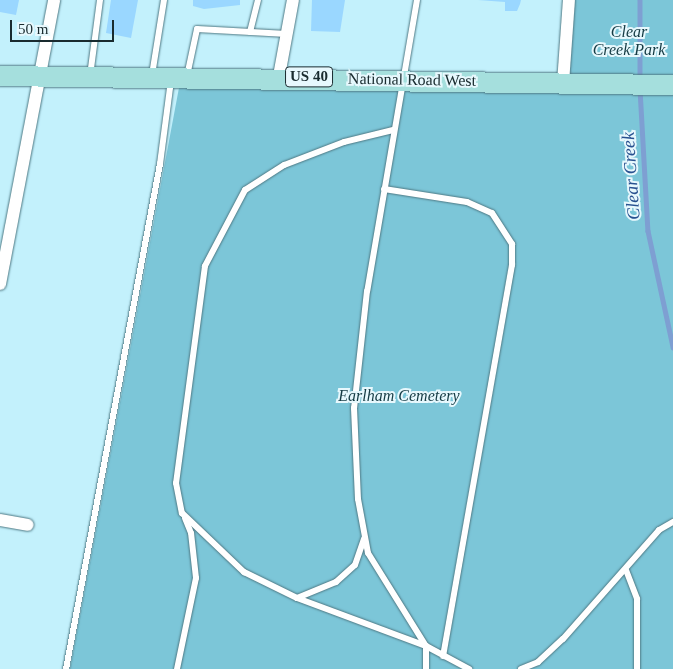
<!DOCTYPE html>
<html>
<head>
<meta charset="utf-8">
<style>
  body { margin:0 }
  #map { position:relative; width:673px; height:669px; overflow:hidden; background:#c3f1fc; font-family:"Times New Roman",serif }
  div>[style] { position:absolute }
  .green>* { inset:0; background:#7cc6d8 }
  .stream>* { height:4.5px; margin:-2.25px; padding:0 2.25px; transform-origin:2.25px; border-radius:2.25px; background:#7e9fd2 }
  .building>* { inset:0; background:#9ad7ff }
  .roads { filter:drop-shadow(0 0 1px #4e7883) drop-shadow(0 0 1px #4e7883) }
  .lane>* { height:6px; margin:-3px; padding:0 3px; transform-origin:3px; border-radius:3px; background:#fff }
  .street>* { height:12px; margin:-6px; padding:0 6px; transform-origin:6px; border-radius:6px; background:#fff }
  .primary>* { height:20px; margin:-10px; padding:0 10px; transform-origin:10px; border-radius:10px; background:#a5dfdd }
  span { translate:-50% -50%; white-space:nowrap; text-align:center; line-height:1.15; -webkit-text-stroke:4px #e7f8fd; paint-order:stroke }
  .shield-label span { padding:1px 4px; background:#e7f8fd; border:1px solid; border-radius:4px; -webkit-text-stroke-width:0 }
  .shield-label { font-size:15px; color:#192b2f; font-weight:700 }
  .park-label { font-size:16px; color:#153b44; font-style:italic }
  .street-label { font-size:16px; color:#192b2f }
  .water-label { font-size:18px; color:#285190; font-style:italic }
  .scale { position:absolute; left:10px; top:20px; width:104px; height:22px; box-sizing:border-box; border:2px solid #192b2f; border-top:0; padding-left:6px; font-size:15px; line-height:18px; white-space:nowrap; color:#192b2f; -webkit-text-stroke:4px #e7f8fd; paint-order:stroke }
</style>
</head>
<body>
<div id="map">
  <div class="green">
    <i style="clip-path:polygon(569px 0,673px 0,673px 669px,70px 669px,181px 77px,563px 83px)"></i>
  </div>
  <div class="stream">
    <i style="left:640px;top:0;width:79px;rotate:90deg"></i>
    <i style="left:640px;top:89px;width:142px;rotate:86.8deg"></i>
    <i style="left:648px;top:231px;width:119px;rotate:77.8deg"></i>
  </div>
  <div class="building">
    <i style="clip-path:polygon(0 0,19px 0,16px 15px,0 12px)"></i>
    <i style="clip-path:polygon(111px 0,138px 0,131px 38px,106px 33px)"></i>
    <i style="clip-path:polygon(193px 0,240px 0,240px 5px,204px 9px,193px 6px)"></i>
    <i style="clip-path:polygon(312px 0,345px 0,340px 32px,311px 31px)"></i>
    <i style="clip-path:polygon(478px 0,521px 0,520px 4px,517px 11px,505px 11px,505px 2px)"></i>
  </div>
  <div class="roads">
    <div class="lane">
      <i style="left:417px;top:0;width:295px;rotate:99.7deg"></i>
      <i style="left:367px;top:291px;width:118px;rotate:96.3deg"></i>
      <i style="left:354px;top:408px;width:91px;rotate:87.5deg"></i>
      <i style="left:358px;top:499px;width:55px;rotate:79.5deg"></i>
      <i style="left:368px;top:553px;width:110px;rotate:58.1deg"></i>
      <i style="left:426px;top:646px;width:49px;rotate:28.1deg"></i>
      <i style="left:250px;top:32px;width:33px;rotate:-76deg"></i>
      <i style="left:152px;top:75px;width:76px;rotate:-80.9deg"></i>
      <i style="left:90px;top:76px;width:77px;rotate:-82.5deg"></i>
      <i style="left:187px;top:76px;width:48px;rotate:-78deg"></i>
      <i style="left:197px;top:29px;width:90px;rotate:3.2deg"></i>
      <i style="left:393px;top:130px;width:50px;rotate:166.2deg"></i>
      <i style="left:344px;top:142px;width:64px;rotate:159deg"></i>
      <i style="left:284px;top:165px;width:46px;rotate:147.3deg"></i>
      <i style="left:245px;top:190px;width:86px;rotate:117.8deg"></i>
      <i style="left:205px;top:266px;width:219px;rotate:97.6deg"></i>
      <i style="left:176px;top:483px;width:31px;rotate:79deg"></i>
      <i style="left:182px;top:513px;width:86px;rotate:43.6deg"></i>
      <i style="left:244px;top:572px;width:59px;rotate:26.1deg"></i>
      <i style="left:297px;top:598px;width:138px;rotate:20.4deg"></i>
      <i style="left:426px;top:646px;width:23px;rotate:90deg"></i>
      <i style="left:384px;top:189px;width:84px;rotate:8.9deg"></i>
      <i style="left:467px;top:202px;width:27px;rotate:24deg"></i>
      <i style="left:492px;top:213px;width:37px;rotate:57deg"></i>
      <i style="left:512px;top:244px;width:21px;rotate:90deg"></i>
      <i style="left:512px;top:265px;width:397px;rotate:100deg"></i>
      <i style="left:626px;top:570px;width:31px;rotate:69deg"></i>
      <i style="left:637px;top:599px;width:70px;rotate:90deg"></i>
      <i style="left:297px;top:598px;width:42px;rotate:-22.3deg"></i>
      <i style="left:336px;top:582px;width:25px;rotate:-42deg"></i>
      <i style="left:355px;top:565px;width:28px;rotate:-71deg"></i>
      <i style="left:66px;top:669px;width:514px;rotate:-79.46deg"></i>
      <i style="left:160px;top:164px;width:84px;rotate:-82.5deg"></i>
      <i style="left:177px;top:669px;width:93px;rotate:-78.2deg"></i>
      <i style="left:196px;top:578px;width:45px;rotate:-96.3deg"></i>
      <i style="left:191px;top:533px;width:16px;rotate:-112deg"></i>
      <i style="left:521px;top:669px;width:18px;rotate:-22deg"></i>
      <i style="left:538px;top:662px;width:34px;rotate:-43deg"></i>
      <i style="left:563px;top:639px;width:145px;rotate:-48.6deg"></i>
      <i style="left:659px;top:530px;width:16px;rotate:-30deg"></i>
    </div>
    <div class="street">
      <i style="left:279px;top:76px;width:77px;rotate:-79.6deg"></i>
      <i style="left:563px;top:83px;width:83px;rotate:-85.9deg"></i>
      <i style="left:0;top:284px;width:289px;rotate:-79.2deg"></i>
      <i style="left:0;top:520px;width:28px;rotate:10deg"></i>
    </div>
    <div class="primary">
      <i style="left:0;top:76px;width:673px;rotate:0.77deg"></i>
    </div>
  </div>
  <div class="shield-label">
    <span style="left:309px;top:77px">US 40</span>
  </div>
  <div class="park-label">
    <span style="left:629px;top:41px">Clear<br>Creek Park</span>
    <span style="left:399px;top:396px">Earlham Cemetery</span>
  </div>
  <div class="street-label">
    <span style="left:412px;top:80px;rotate:1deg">National Road West</span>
  </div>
  <div class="water-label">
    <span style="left:631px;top:176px;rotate:-94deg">Clear Creek</span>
  </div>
  <div class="scale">50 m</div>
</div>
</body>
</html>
